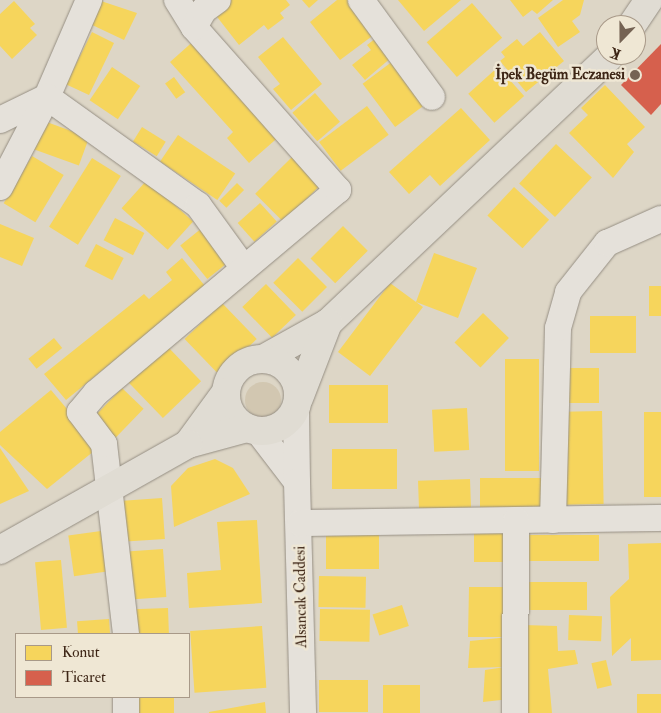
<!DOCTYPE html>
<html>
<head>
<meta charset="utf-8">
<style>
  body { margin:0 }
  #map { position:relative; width:661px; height:713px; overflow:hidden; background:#ddd6c6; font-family:"IM FELL Double Pica",serif }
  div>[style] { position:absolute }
  .green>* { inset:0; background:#d2c7b1 }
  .round { border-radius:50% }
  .homes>* { inset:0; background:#f6d55c; transform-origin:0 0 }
  .shops>* { inset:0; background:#d6604d }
  .roads { filter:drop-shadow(0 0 1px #958e83) drop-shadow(0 0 1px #958e83) }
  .minor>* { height:26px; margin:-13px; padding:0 13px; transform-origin:13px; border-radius:13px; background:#e5e1da }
  .major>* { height:28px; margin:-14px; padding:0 14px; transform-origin:14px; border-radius:14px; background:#e0dcd3 }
  .major>.ring { margin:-14px; padding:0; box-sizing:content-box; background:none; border:28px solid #e0dcd3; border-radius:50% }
  .dots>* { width:14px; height:14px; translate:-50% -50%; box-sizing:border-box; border:2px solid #efe7d4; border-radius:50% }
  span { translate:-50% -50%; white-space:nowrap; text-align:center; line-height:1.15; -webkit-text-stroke:5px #efe7d4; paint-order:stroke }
  .poi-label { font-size:15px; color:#3d2515; font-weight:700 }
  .right { translate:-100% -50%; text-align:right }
  .street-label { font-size:15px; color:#3d2515 }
  .legend { position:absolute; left:15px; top:633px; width:175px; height:65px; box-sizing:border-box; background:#efe7d4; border:1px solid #a89988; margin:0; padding:6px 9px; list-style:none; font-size:15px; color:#3d2515 }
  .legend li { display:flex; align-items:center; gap:10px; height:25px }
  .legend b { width:25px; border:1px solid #a89988 }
  .north { position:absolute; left:596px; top:15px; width:50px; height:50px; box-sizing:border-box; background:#efe7d4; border:1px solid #a89988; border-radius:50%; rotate:202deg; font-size:14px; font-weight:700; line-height:20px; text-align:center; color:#3d2515 }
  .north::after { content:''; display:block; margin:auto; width:18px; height:22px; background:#756353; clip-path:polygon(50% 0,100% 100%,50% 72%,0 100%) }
</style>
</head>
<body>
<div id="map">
  <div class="green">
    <i class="round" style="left:245px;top:382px;width:36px;height:36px"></i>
  </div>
  <div class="homes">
    <i style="clip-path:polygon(98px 0,137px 13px,124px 40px,88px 23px)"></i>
    <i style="clip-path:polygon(231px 0,286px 0,290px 5px,280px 13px,284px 18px,268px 30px,264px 25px,239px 45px,214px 13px)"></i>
    <i style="clip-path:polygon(302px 0,318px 0,309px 8px)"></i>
    <i style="clip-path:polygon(337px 0,348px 0,375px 34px,340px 60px,310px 22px)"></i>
    <i style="clip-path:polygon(398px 0,461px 0,424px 31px)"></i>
    <i style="clip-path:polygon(510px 0,553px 0,537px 14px,532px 10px,523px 17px)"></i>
    <i style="clip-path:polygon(563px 0,584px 0,580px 15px,572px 21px,580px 32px,558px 47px,538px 18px)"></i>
    <i style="clip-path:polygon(14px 1px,35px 24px,30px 28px,37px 35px,12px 59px,0 46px,0 14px)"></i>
    <i style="left:472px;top:3px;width:46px;height:60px;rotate:49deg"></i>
    <i style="clip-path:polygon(92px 32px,114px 43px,89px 95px,61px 82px,68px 67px,73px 70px)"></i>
    <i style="clip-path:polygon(540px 32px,564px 61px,526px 92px,500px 61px,505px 57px,501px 52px,517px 39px,523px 46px)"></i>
    <i style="clip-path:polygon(283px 37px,322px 84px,291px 110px,273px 89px,280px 84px,258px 57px)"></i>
    <i style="clip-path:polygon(197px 38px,282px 134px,249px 163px,227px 138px,233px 132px,170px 62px)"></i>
    <i style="clip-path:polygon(376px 38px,392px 57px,365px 80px,352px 65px,371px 50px,367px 45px)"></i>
    <i style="left:393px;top:61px;width:54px;height:38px;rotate:53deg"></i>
    <i style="left:112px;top:67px;width:34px;height:40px;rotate:34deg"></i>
    <i style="left:498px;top:67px;width:39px;height:40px;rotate:48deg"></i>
    <i style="left:174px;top:77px;width:19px;height:11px;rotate:54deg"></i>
    <i style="clip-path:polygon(605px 85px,645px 127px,627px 144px,634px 152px,613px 178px,569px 133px,588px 115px,581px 108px)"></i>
    <i style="left:315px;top:93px;width:38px;height:30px;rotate:49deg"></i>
    <i style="left:367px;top:106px;width:36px;height:60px;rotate:53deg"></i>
    <i style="clip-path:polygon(461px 108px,490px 140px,440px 186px,430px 175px,409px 194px,389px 172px)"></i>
    <i style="left:44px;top:121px;width:48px;height:30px;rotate:20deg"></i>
    <i style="left:142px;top:127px;width:28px;height:17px;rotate:32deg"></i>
    <i style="left:178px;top:135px;width:69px;height:32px;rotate:34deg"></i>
    <i style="left:556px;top:144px;width:49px;height:54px;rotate:43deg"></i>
    <i style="left:299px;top:150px;width:40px;height:62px;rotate:45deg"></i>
    <i style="left:32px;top:156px;width:37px;height:55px;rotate:31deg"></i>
    <i style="left:92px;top:158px;width:34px;height:81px;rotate:32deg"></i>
    <i style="left:147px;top:180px;width:62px;height:38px;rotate:42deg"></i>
    <i style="left:237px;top:183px;width:10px;height:25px;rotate:45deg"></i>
    <i style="left:514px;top:187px;width:48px;height:39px;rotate:43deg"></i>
    <i style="left:260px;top:203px;width:25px;height:30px;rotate:48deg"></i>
    <i style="left:115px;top:218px;width:33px;height:25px;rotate:27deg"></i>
    <i style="clip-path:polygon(0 224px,34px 238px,22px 266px,0 257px)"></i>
    <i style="left:343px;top:226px;width:35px;height:46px;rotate:45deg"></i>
    <i style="left:202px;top:228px;width:43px;height:28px;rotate:51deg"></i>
    <i style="left:96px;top:244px;width:31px;height:25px;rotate:27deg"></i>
    <i style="clip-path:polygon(434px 253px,477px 268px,458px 318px,416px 302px,423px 307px,370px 376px,338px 352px,390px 283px,416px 302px)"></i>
    <i style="clip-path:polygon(182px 258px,205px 286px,66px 400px,44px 374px,144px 294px,149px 299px,172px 280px,166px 272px)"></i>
    <i style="left:298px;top:258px;width:41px;height:35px;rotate:45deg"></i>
    <i style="left:266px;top:284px;width:43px;height:33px;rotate:46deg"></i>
    <i style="left:649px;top:286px;width:12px;height:30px"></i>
    <i style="left:222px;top:303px;width:50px;height:52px;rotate:46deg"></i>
    <i style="left:483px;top:313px;width:36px;height:41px;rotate:44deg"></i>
    <i style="left:590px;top:316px;width:46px;height:37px"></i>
    <i style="left:54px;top:338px;width:13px;height:33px;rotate:51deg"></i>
    <i style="left:167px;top:346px;width:49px;height:53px;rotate:46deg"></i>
    <i style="left:505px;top:359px;width:34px;height:112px"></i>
    <i style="left:568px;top:368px;width:31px;height:35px"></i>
    <i style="left:329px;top:385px;width:59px;height:38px"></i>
    <i style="left:122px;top:388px;width:30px;height:40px;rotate:44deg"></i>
    <i style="clip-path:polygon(51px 390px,99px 447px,47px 489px,0 445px,0 432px)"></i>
    <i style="left:467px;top:408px;width:42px;height:35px;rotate:87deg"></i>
    <i style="left:602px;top:411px;width:93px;height:39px;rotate:89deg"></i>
    <i style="left:644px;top:412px;width:17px;height:85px"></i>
    <i style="clip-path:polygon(0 448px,29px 491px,0 504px)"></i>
    <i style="left:397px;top:449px;width:40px;height:65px;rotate:90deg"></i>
    <i style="clip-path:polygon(215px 459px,233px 468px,250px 494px,174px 527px,171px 486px,188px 468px)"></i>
    <i style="left:545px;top:478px;width:30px;height:65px;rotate:90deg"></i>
    <i style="left:470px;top:479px;width:29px;height:52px;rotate:88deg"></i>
    <i style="left:162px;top:498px;width:41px;height:39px;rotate:86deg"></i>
    <i style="clip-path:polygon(257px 520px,262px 603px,189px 608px,187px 573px,221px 570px,217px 522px)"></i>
    <i style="left:326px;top:530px;width:53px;height:39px"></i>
    <i style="left:101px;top:531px;width:41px;height:33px;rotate:82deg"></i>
    <i style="left:474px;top:532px;width:32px;height:30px"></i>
    <i style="left:526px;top:535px;width:73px;height:26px"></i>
    <i style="clip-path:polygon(661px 543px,661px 660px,631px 661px,631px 638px,612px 656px,610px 597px,629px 579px,628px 544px)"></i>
    <i style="left:163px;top:549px;width:48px;height:36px;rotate:86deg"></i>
    <i style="left:61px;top:560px;width:68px;height:26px;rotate:85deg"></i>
    <i style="left:319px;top:576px;width:47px;height:31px;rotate:1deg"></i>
    <i style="left:528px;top:582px;width:59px;height:28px"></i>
    <i style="clip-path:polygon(469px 587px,509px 587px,510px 699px,483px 702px,485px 670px,505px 667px,468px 668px,470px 641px,509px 637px,468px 637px)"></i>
    <i style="left:402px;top:605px;width:22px;height:31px;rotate:72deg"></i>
    <i style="left:168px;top:608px;width:26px;height:36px;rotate:88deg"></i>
    <i style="left:320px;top:609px;width:50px;height:32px;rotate:1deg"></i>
    <i style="left:569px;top:615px;width:33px;height:25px;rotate:2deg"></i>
    <i style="left:109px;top:619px;width:15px;height:32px;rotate:86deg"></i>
    <i style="clip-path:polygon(523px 625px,557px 626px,558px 651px,575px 650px,578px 664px,548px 669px,552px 713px,528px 713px)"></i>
    <i style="left:262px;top:626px;width:62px;height:72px;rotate:86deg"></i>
    <i style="left:606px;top:660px;width:26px;height:15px;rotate:77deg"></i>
    <i style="left:319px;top:680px;width:49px;height:32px"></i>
    <i style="left:383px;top:685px;width:37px;height:28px"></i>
    <i style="left:637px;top:694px;width:24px;height:19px"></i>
    <i style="left:138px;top:697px;width:36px;height:16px"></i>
    <i style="clip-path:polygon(265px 702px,266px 713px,209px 713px,209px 712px)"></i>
  </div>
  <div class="shops">
    <i style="clip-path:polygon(661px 44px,661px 104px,651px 115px,621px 85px)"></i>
  </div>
  <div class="roads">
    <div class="minor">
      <i style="left:177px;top:0;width:32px;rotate:58deg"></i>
      <i style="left:361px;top:0;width:120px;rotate:53.8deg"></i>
      <i style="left:0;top:120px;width:52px;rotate:-26.1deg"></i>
      <i style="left:47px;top:97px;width:106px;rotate:-66.6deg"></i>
      <i style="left:0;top:187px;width:102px;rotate:-62.4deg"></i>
      <i style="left:47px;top:97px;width:186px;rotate:35.6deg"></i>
      <i style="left:198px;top:205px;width:77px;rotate:54deg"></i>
      <i style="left:258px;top:431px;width:64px;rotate:52.6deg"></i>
      <i style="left:297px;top:482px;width:72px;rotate:-90.8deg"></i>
      <i style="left:297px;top:482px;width:231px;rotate:88.5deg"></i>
      <i style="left:553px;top:520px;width:192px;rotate:-88.5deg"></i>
      <i style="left:558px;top:328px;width:37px;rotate:-74deg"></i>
      <i style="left:568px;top:292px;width:63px;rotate:-51.5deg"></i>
      <i style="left:607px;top:243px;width:59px;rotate:-24deg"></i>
      <i style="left:300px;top:523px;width:361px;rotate:-0.8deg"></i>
      <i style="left:126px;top:634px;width:191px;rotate:-96.6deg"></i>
      <i style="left:104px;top:444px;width:40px;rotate:-127deg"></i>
      <i style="left:80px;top:412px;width:25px;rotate:-50deg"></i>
      <i style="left:96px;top:393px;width:316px;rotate:-40deg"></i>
      <i style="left:338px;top:190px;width:217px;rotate:-131.5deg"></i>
      <i style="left:194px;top:27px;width:20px;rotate:-60deg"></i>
      <i style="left:204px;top:10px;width:17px;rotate:-36deg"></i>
      <i style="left:126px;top:697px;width:16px;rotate:90deg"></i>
      <i style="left:515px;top:713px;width:193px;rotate:-89.7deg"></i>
    </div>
    <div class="major">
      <i style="left:632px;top:25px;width:30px;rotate:-56deg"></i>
      <i style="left:328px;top:323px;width:390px;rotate:-43.4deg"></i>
      <i style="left:265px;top:358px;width:72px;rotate:-29.1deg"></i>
      <i style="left:328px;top:323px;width:80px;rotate:111.1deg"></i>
      <i class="ring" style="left:226px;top:359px;width:44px;height:44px"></i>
      <i style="left:226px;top:392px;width:64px;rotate:126.2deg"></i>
      <i style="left:188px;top:444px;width:61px;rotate:-15.2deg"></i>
      <i style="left:0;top:550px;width:216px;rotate:-29.4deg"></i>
    </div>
  </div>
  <div class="dots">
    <i style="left:635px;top:75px;background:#756353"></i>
  </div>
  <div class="poi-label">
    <span class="right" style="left:625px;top:75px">İpek Begüm Eczanesi</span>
  </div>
  <div class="street-label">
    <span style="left:301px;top:597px;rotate:-91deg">Alsancak Caddesi</span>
  </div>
  <ul class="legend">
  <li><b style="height:14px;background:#f6d55c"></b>Konut</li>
  <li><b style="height:14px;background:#d6604d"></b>Ticaret</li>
  </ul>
  <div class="north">K</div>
</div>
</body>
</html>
